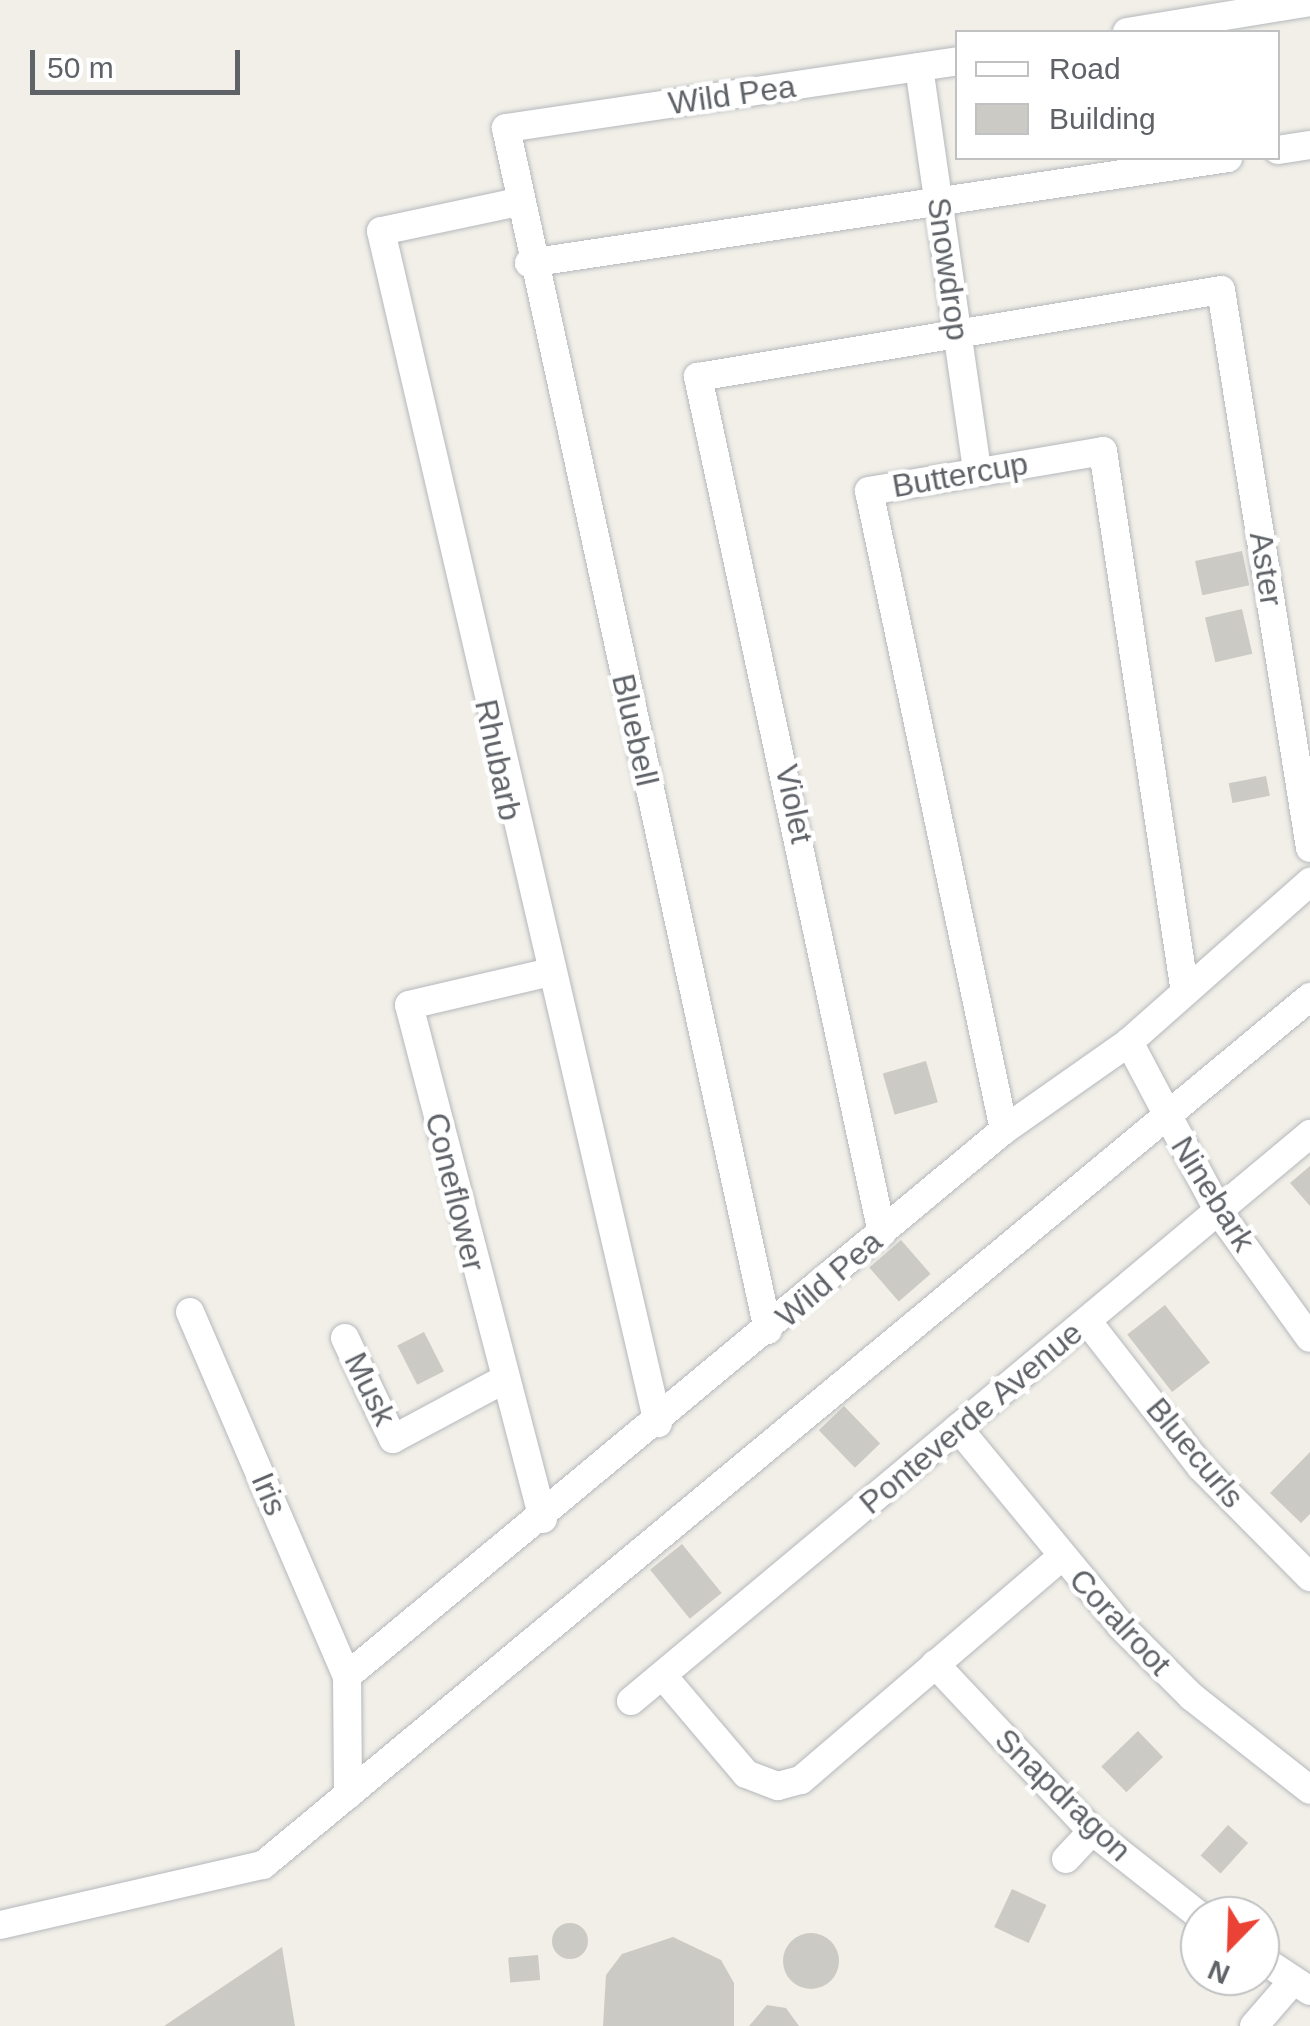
<!DOCTYPE html>
<html>
<head>
<meta charset="utf-8">
<style>
  body { margin:0 }
  #map { position:relative; width:1310px; height:2026px; overflow:hidden; background:#f1efe8; font-family:Arial,sans-serif }
  div>[style] { position:absolute }
  .building>* { inset:0; background:#cccac5; transform-origin:0 0 }
  .round { border-radius:50% }
  .roads { filter:drop-shadow(0 0 2px #b5b8bc) drop-shadow(0 0 2px #b5b8bc) }
  .street>* { height:28px; margin:-14px; padding:0 14px; transform-origin:14px; border-radius:14px; background:#fff }
  span { translate:-50% -50%; white-space:nowrap; text-align:center; line-height:1.15; -webkit-text-stroke:9px #fff; paint-order:stroke }
  .street-label { font-size:32px; color:#5f6368 }
  .legend { position:absolute; left:955px; top:30px; width:325px; height:130px; box-sizing:border-box; background:#fff; border:2px solid #bfc1c3; margin:0; padding:12px 18px; list-style:none; font-size:30px; color:#5f6368 }
  .legend li { display:flex; align-items:center; gap:20px; height:50px }
  .legend b { width:50px; border:2px solid #bfc1c3 }
  .north { position:absolute; left:1180px; top:1896px; width:100px; height:100px; box-sizing:border-box; background:#fff; border:2px solid #bfc1c3; border-radius:50%; rotate:203deg; font-size:28px; font-weight:700; line-height:40px; text-align:center; color:#5f6368 }
  .north::after { content:''; display:block; margin:auto; width:35px; height:45px; background:#ea4335; clip-path:polygon(50% 0,100% 100%,50% 72%,0 100%) }
  .scale { position:absolute; left:30px; top:50px; width:210px; height:45px; box-sizing:border-box; border:5px solid #5f6368; border-top:0; padding-left:12px; font-size:30px; line-height:35px; white-space:nowrap; color:#5f6368; -webkit-text-stroke:8px #fff; paint-order:stroke }
</style>
</head>
<body>
<div id="map">
  <div class="building">
    <i style="left:1242px;top:551px;width:35px;height:48px;rotate:78deg"></i>
    <i style="left:1242px;top:609px;width:46px;height:38px;rotate:77deg"></i>
    <i style="left:1266px;top:776px;width:20px;height:38px;rotate:79deg"></i>
    <i style="left:926px;top:1061px;width:43px;height:45px;rotate:74deg"></i>
    <i style="clip-path:polygon(1310px 1166px,1310px 1206px,1290px 1183px)"></i>
    <i style="left:901px;top:1240px;width:45px;height:42px;rotate:49deg"></i>
    <i style="left:1165px;top:1305px;width:73px;height:48px;rotate:52deg"></i>
    <i style="left:424px;top:1332px;width:44px;height:30px;rotate:63deg"></i>
    <i style="left:844px;top:1406px;width:52px;height:35px;rotate:46deg"></i>
    <i style="clip-path:polygon(1310px 1452px,1310px 1514px,1301px 1523px,1270px 1493px)"></i>
    <i style="left:682px;top:1544px;width:63px;height:41px;rotate:51deg"></i>
    <i style="left:1138px;top:1731px;width:36px;height:51px;rotate:46deg"></i>
    <i style="left:1228px;top:1825px;width:27px;height:41px;rotate:42deg"></i>
    <i style="left:1012px;top:1889px;width:38px;height:42px;rotate:25deg"></i>
    <i class="round" style="left:552px;top:1923px;width:36px;height:36px"></i>
    <i class="round" style="left:783px;top:1933px;width:56px;height:56px"></i>
    <i style="clip-path:polygon(673px 1937px,721px 1960px,734px 1983px,734px 2026px,603px 2026px,606px 1975px,622px 1954px)"></i>
    <i style="clip-path:polygon(282px 1947px,295px 2026px,164px 2026px)"></i>
    <i style="left:538px;top:1955px;width:25px;height:30px;rotate:85deg"></i>
    <i style="clip-path:polygon(767px 2005px,786px 2008px,799px 2026px,749px 2026px)"></i>
  </div>
  <div class="roads">
    <div class="street">
      <i style="left:1127px;top:32px;width:185px;rotate:-9.3deg"></i>
      <i style="left:919px;top:67px;width:407px;rotate:81.8deg"></i>
      <i style="left:1278px;top:150px;width:32px;rotate:-9deg"></i>
      <i style="left:518px;top:202px;width:140px;rotate:168deg"></i>
      <i style="left:381px;top:231px;width:1224px;rotate:76.92deg"></i>
      <i style="left:529px;top:263px;width:707px;rotate:-8.54deg"></i>
      <i style="left:1129px;top:1042px;width:192px;rotate:62.1deg"></i>
      <i style="left:1219px;top:1212px;width:155px;rotate:54.2deg"></i>
      <i style="left:1004px;top:1130px;width:653px;rotate:-101.93deg"></i>
      <i style="left:869px;top:491px;width:237px;rotate:-9.7deg"></i>
      <i style="left:1103px;top:451px;width:541px;rotate:81.39deg"></i>
      <i style="left:882px;top:1233px;width:876px;rotate:-102.13deg"></i>
      <i style="left:698px;top:377px;width:530px;rotate:-9.44deg"></i>
      <i style="left:1221px;top:290px;width:565px;rotate:80.94deg"></i>
      <i style="left:190px;top:1312px;width:396px;rotate:66.7deg"></i>
      <i style="left:347px;top:1676px;width:119px;rotate:89.5deg"></i>
      <i style="left:1088px;top:1322px;width:184px;rotate:52.1deg"></i>
      <i style="left:1201px;top:1467px;width:155px;rotate:45.3deg"></i>
      <i style="left:768px;top:1330px;width:1230px;rotate:-102.3deg"></i>
      <i style="left:506px;top:128px;width:457px;rotate:-8.4deg"></i>
      <i style="left:345px;top:1338px;width:112px;rotate:64.6deg"></i>
      <i style="left:393px;top:1439px;width:123px;rotate:-28.2deg"></i>
      <i style="left:958px;top:1428px;width:256px;rotate:50.5deg"></i>
      <i style="left:1121px;top:1626px;width:100px;rotate:45deg"></i>
      <i style="left:1192px;top:1697px;width:150px;rotate:38.2deg"></i>
      <i style="left:543px;top:1519px;width:531px;rotate:-104.61deg"></i>
      <i style="left:409px;top:1005px;width:146px;rotate:-13.1deg"></i>
      <i style="left:935px;top:1664px;width:229px;rotate:46.8deg"></i>
      <i style="left:1092px;top:1831px;width:137px;rotate:38.2deg"></i>
      <i style="left:347px;top:1676px;width:854px;rotate:-39.73deg"></i>
      <i style="left:1004px;top:1130px;width:153px;rotate:-35.1deg"></i>
      <i style="left:1129px;top:1042px;width:242px;rotate:-41.5deg"></i>
      <i style="left:663px;top:1676px;width:128px;rotate:49.7deg"></i>
      <i style="left:746px;top:1774px;width:34px;rotate:21deg"></i>
      <i style="left:778px;top:1786px;width:24px;rotate:-15deg"></i>
      <i style="left:801px;top:1780px;width:341px;rotate:-40.6deg"></i>
      <i style="left:631px;top:1701px;width:885px;rotate:-39.86deg"></i>
      <i style="left:1066px;top:1859px;width:38px;rotate:-47deg"></i>
      <i style="left:0;top:1925px;width:270px;rotate:-12.9deg"></i>
      <i style="left:263px;top:1865px;width:1360px;rotate:-39.66deg"></i>
      <i style="left:1260px;top:1958px;width:60px;rotate:33.4deg"></i>
      <i style="left:1254px;top:2026px;width:60px;rotate:-49.1deg"></i>
    </div>
  </div>
  <div class="street-label">
    <span style="left:732px;top:95px;rotate:-8deg">Wild Pea</span>
    <span style="left:948px;top:269px;rotate:82deg">Snowdrop</span>
    <span style="left:960px;top:475px;rotate:-10deg">Buttercup</span>
    <span style="left:1266px;top:569px;rotate:81deg">Aster</span>
    <span style="left:635px;top:730px;rotate:77deg">Bluebell</span>
    <span style="left:498px;top:760px;rotate:78deg">Rhubarb</span>
    <span style="left:794px;top:804px;rotate:78deg">Violet</span>
    <span style="left:455px;top:1192px;rotate:76deg">Coneflower</span>
    <span style="left:1213px;top:1194px;rotate:58deg">Ninebark</span>
    <span style="left:829px;top:1279px;rotate:-41deg">Wild Pea</span>
    <span style="left:370px;top:1389px;rotate:64deg">Musk</span>
    <span style="left:971px;top:1418px;rotate:-40deg">Ponteverde Avenue</span>
    <span style="left:1195px;top:1453px;rotate:50deg">Bluecurls</span>
    <span style="left:269px;top:1494px;rotate:67deg">Iris</span>
    <span style="left:1120px;top:1622px;rotate:47deg">Coralroot</span>
    <span style="left:1063px;top:1795px;rotate:44deg">Snapdragon</span>
  </div>
  <ul class="legend">
  <li><b style="height:12px;background:#fff"></b>Road</li>
  <li><b style="height:28px;background:#cccac5"></b>Building</li>
  </ul>
  <div class="north">N</div>
  <div class="scale">50 m</div>
</div>
</body>
</html>
